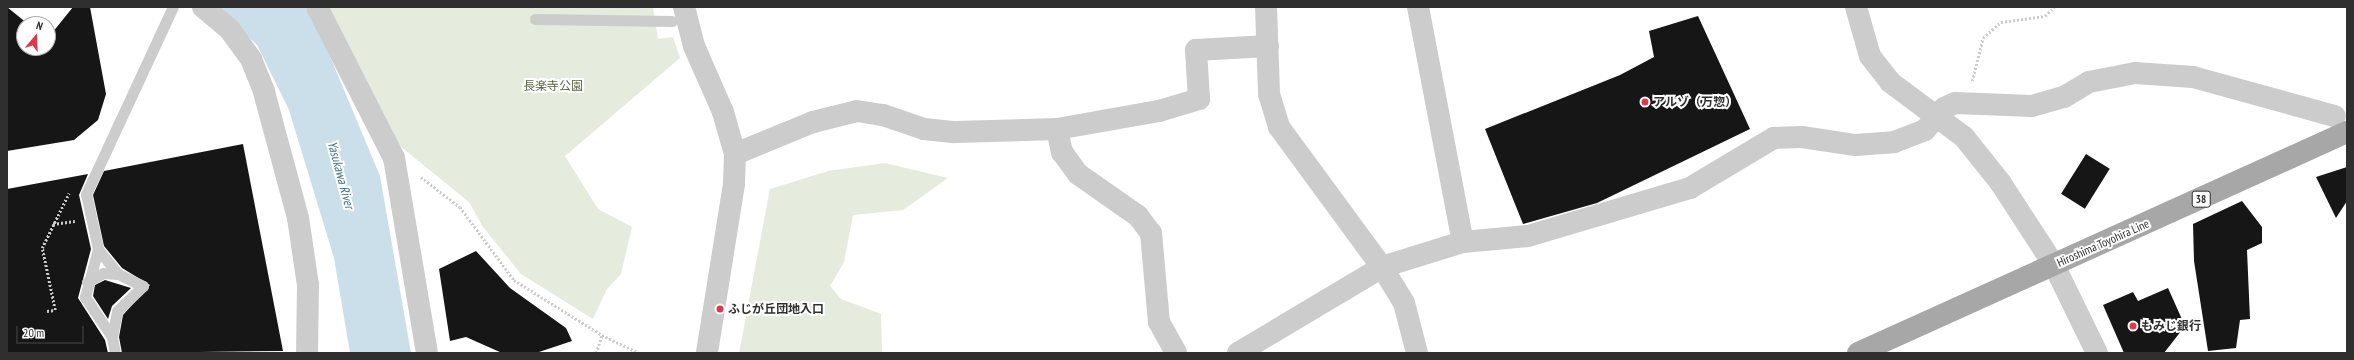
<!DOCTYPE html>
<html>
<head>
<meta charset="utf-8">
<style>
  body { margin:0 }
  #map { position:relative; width:2354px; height:360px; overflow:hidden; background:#fff; font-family:"PT Sans Narrow","Noto Sans JP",sans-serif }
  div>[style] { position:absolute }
  .green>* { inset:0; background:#e5ebdd }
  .water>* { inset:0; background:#cadfea }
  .building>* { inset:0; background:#161616; transform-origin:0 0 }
  .path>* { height:2.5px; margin-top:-1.25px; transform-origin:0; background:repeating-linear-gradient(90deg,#ccc 0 2px,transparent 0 4px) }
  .lane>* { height:11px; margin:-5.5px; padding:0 5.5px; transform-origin:5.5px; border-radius:5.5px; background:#ccc }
  .street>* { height:22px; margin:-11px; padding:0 11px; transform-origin:11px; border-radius:11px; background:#ccc }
  .primary>* { height:22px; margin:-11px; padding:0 11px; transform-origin:11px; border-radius:11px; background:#a7a7a7 }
  .dots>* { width:11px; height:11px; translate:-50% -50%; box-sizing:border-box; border:2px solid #fff; border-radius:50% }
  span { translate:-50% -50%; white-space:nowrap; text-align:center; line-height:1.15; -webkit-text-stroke:4px #fff; paint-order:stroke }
  .shield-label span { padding:1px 3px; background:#fff; border:1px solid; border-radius:3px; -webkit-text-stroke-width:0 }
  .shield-label { font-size:11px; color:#2f2f2f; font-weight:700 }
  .park-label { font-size:12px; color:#53683e }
  .poi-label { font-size:12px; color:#2f2f2f; font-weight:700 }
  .left { translate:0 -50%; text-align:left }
  .street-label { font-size:12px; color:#2f2f2f }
  .water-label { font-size:13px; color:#40728d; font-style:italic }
  .frame { position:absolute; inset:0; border:8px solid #2f2f2f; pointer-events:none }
  .north { position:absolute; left:16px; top:16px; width:40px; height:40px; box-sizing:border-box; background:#fff; border:1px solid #acacac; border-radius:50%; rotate:19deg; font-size:11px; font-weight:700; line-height:16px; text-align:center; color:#2f2f2f }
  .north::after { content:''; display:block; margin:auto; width:14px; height:18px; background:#dd394b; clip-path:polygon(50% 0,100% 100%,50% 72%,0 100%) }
  .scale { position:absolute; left:16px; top:326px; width:68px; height:18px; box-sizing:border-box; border:2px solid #2f2f2f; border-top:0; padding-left:5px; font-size:12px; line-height:14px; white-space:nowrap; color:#2f2f2f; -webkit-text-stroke:3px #fff; paint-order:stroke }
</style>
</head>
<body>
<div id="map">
  <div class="green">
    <i style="clip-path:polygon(325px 7px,653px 7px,658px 39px,673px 37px,680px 58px,565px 156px,598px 209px,632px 227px,621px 274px,607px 289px,593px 319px,521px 274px,483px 227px,469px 202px,395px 142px)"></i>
    <i style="clip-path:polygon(885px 163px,948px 178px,903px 210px,853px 215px,844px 262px,830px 286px,841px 299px,881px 314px,882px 353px,739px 353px,770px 189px,828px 171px)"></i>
  </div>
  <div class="water">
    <i style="clip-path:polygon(217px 7px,305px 7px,322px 37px,380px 176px,411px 353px,350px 353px,334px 258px,289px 110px,257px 45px)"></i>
  </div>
  <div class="building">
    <i style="clip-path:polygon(7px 7px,28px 24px,24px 24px,24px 48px,48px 48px,48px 38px,73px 7px,90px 7px,106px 94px,98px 120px,74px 140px,7px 151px)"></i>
    <i style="clip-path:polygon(1698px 16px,1750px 129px,1597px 203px,1523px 224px,1485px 129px,1620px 75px,1654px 57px,1649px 31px)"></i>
    <i style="clip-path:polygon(243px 144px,283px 351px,122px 353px,119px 337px,123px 315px,150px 285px,122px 268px,104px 246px,93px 195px,104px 171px)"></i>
    <i style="left:2086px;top:154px;width:28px;height:47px;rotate:32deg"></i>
    <i style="clip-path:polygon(2347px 167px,2347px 201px,2336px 218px,2316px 177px)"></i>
    <i style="clip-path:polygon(88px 174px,79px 195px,91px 249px,78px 298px,105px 340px,108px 353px,7px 353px,7px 189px)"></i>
    <i style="clip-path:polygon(2242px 201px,2262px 227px,2262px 243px,2247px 250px,2250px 319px,2240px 320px,2236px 348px,2208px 351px,2194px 261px,2193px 224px)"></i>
    <i style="clip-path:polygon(476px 251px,510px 288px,566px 328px,572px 341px,536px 353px,502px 353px,466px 337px,450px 341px,439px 269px)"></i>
    <i style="clip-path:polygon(105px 280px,131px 288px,112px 306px,108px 319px,93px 296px,95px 285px)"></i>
    <i style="clip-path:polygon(2168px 288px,2185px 326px,2164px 353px,2124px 353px,2103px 305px,2133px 292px,2138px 301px)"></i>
  </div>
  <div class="path">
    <i style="left:1972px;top:81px;width:44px;rotate:-75.7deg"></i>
    <i style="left:1983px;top:38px;width:24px;rotate:-42deg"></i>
    <i style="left:2001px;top:22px;width:44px;rotate:-7.8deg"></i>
    <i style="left:2045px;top:16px;width:13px;rotate:-45deg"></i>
    <i style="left:421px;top:177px;width:49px;rotate:37.6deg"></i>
    <i style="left:460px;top:207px;width:91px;rotate:53.5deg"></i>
    <i style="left:514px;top:280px;width:104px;rotate:32deg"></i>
    <i style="left:602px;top:335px;width:41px;rotate:25.9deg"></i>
    <i style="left:53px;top:224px;width:22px;rotate:-8deg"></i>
    <i style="left:47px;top:311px;width:8px;rotate:-7deg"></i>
    <i style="left:55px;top:310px;width:63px;rotate:-101.8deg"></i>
    <i style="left:42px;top:248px;width:61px;rotate:-63.9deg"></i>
    <i style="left:596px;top:353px;width:19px;rotate:-72deg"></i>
  </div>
  <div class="lane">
    <i style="left:535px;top:19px;width:137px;rotate:0.8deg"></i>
    <i style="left:98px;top:249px;width:50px;rotate:105.2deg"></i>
    <i style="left:85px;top:297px;width:48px;rotate:56deg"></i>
    <i style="left:87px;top:282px;width:18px;rotate:-29deg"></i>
    <i style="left:103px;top:273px;width:15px;rotate:4deg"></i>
    <i style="left:115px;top:353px;width:16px;rotate:-101deg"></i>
    <i style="left:112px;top:337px;width:26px;rotate:-79deg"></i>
    <i style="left:117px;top:311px;width:36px;rotate:-44deg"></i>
    <i style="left:143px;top:286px;width:28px;rotate:-154deg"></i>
    <i style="left:118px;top:274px;width:32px;rotate:-129deg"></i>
    <i style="left:98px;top:249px;width:56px;rotate:-102.3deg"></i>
    <i style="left:86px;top:194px;width:206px;rotate:-65.1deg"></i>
  </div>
  <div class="street">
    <i style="left:203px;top:7px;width:35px;rotate:40deg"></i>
    <i style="left:230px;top:30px;width:36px;rotate:54deg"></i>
    <i style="left:251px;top:59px;width:35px;rotate:68deg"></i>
    <i style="left:264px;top:92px;width:131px;rotate:74.9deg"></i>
    <i style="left:298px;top:218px;width:68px;rotate:81.5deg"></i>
    <i style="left:308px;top:285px;width:68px;rotate:90.8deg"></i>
    <i style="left:317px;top:7px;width:169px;rotate:63deg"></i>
    <i style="left:394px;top:158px;width:198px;rotate:80.4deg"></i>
    <i style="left:684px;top:7px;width:40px;rotate:75.6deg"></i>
    <i style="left:694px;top:46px;width:72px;rotate:66.3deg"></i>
    <i style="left:723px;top:112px;width:44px;rotate:74.1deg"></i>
    <i style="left:735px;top:154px;width:30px;rotate:92deg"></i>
    <i style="left:734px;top:184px;width:171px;rotate:99.1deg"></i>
    <i style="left:1266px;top:7px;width:87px;rotate:88deg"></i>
    <i style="left:1269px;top:94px;width:34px;rotate:73deg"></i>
    <i style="left:1279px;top:127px;width:174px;rotate:53.7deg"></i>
    <i style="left:1382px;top:267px;width:42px;rotate:58.6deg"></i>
    <i style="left:1404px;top:303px;width:52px;rotate:75.4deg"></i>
    <i style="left:1418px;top:7px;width:239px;rotate:79.2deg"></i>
    <i style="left:1856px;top:7px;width:51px;rotate:74.1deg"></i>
    <i style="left:1870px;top:56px;width:33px;rotate:52deg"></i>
    <i style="left:1890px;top:82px;width:92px;rotate:36.6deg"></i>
    <i style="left:1964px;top:137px;width:58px;rotate:51.3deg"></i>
    <i style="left:2000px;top:182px;width:99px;rotate:57deg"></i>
    <i style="left:2054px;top:265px;width:98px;rotate:64deg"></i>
    <i style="left:1057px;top:129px;width:24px;rotate:78deg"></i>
    <i style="left:1062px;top:152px;width:27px;rotate:54deg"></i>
    <i style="left:1078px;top:174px;width:73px;rotate:35deg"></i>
    <i style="left:1138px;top:216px;width:21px;rotate:53deg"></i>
    <i style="left:1151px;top:233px;width:89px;rotate:84.9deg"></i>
    <i style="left:1159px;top:322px;width:35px;rotate:61deg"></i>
    <i style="left:735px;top:154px;width:84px;rotate:-22.3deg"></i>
    <i style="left:813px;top:122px;width:45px;rotate:-14deg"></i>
    <i style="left:857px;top:111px;width:26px;rotate:9deg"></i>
    <i style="left:883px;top:115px;width:43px;rotate:18.9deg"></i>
    <i style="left:924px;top:129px;width:31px;rotate:6deg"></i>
    <i style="left:955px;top:132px;width:102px;rotate:-1.7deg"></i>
    <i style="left:1057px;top:129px;width:104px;rotate:-10deg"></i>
    <i style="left:1159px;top:111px;width:42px;rotate:-16.7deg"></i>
    <i style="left:1199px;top:99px;width:49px;rotate:-93.5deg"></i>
    <i style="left:1196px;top:50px;width:72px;rotate:-3.2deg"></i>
    <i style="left:1238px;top:353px;width:168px;rotate:-30.8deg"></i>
    <i style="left:1382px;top:267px;width:85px;rotate:-17.2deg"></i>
    <i style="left:1463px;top:242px;width:65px;rotate:-5.3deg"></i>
    <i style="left:1528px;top:236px;width:169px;rotate:-16.5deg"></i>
    <i style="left:1690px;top:188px;width:98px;rotate:-30.8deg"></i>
    <i style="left:1774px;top:138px;width:28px;rotate:-2deg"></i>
    <i style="left:1802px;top:137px;width:54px;rotate:8.6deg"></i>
    <i style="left:1855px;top:145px;width:39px;rotate:-4deg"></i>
    <i style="left:1894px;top:142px;width:33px;rotate:-21deg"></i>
    <i style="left:1925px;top:130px;width:29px;rotate:-49deg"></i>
    <i style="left:1944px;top:108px;width:12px;rotate:-24deg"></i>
    <i style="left:1955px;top:103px;width:77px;rotate:2.2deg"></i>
    <i style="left:2032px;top:106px;width:33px;rotate:-16deg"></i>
    <i style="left:2064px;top:97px;width:29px;rotate:-31deg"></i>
    <i style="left:2089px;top:82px;width:47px;rotate:-11.1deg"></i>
    <i style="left:2135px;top:73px;width:58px;rotate:3.9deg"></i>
    <i style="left:2193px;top:77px;width:147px;rotate:15.4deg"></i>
  </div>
  <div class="primary">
    <i style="left:1858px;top:353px;width:537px;rotate:-24.32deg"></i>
  </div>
  <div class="dots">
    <i style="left:1645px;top:102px;background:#dd394b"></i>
    <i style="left:720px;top:309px;background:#dd394b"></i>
    <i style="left:2133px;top:326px;background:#dd394b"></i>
  </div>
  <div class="shield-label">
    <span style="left:2201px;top:199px">38</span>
  </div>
  <div class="park-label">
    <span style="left:553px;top:86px">長楽寺公園</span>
  </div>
  <div class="poi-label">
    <span class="left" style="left:1653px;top:102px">アルゾ（万惣）</span>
    <span class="left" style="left:728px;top:309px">ふじが丘団地入口</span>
    <span class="left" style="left:2141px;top:326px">もみじ銀行</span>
  </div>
  <div class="street-label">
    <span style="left:2103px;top:243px;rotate:-24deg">Hiroshima Toyohira Line</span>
  </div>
  <div class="water-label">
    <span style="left:340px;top:175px;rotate:75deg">Yasukawa River</span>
  </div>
  <div class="frame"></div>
  <div class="north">N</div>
  <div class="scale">20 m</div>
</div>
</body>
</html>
